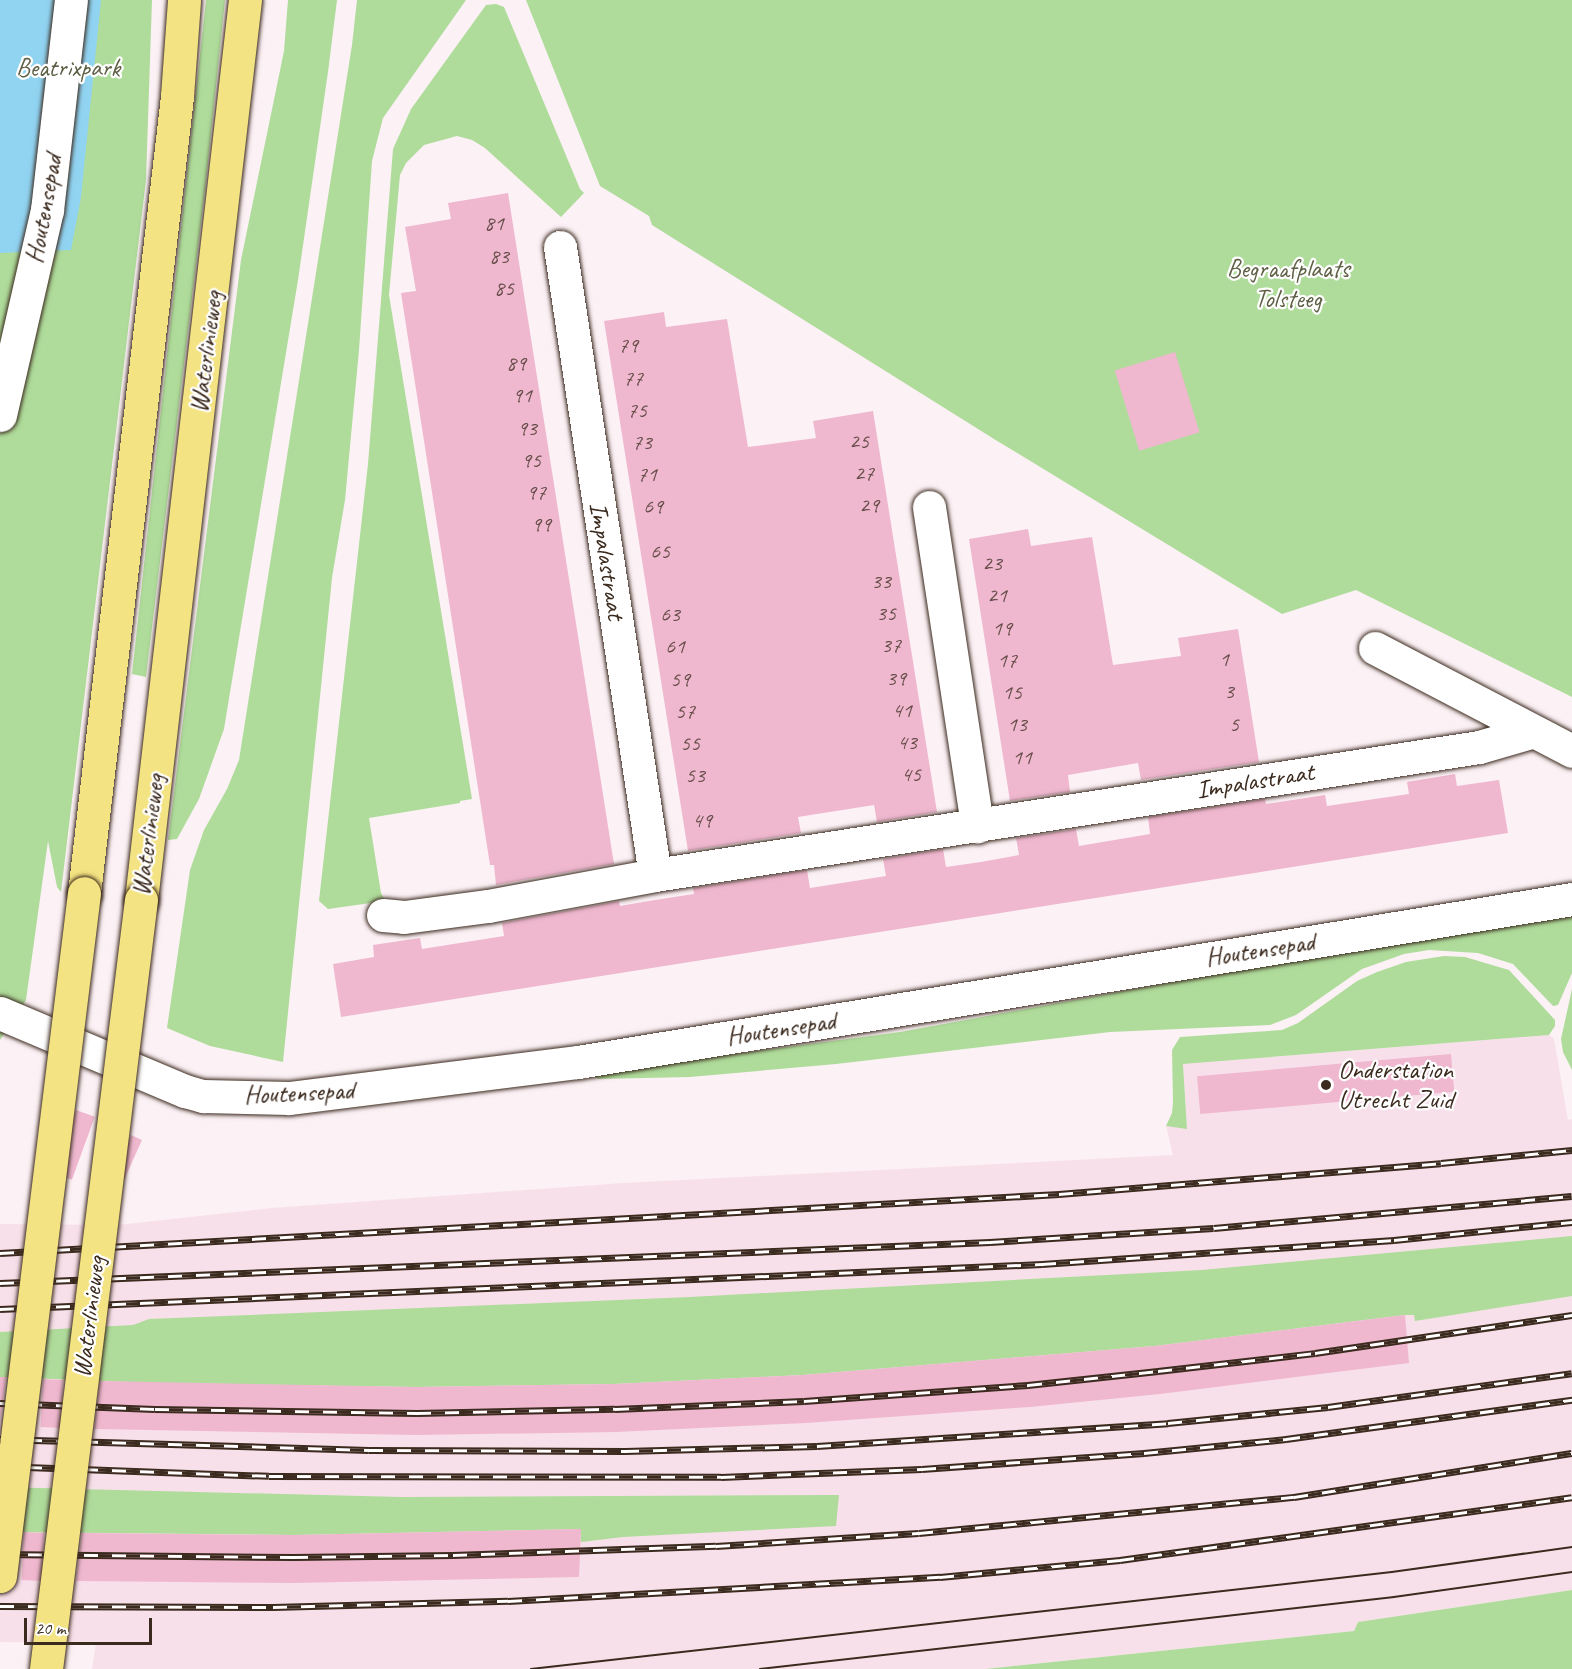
<!DOCTYPE html>
<html>
<head>
<meta charset="utf-8">
<style>
  body { margin:0 }
  #map { position:relative; width:1572px; height:1669px; overflow:hidden; background:#fcf1f5; font-family:Caveat,sans-serif }
  div>[style] { position:absolute }
  .built>* { inset:0; background:#f8e0ea }
  .green>* { inset:0; background:#afdc9b }
  .water>* { inset:0; background:#91d4f2 }
  .building>* { inset:0; background:#efb8cf; transform-origin:0 0 }
  .roads { filter:drop-shadow(0 0 2px #3b2a1e) drop-shadow(0 0 2px #3b2a1e) }
  .minor>* { height:33px; margin:-16.5px; padding:0 16.5px; transform-origin:16.5px; border-radius:16.5px; background:#fff }
  .major>* { height:33px; margin:-16.5px; padding:0 16.5px; transform-origin:16.5px; border-radius:16.5px; background:#f4e382 }
  .tram>* { height:1.5px; margin:-0.75px; padding:0 0.75px; transform-origin:0.75px; border-radius:0.75px; background:#3b2a1e }
  .rail>* { height:7px; margin-top:-3.5px; transform-origin:0; background:repeating-linear-gradient(90deg,#fff 0 14px,#3b2a1e 0 28px); box-sizing:border-box; border-block:2px solid #3b2a1e }
  .bridges { filter:drop-shadow(0 0 2px #3b2a1e) drop-shadow(0 0 2px #3b2a1e) }
  .major-bridge>* { height:33px; margin:-16.5px; padding:0 16.5px; transform-origin:16.5px; border-radius:16.5px; background:#f4e382 }
  .dots>* { width:16px; height:16px; translate:-50% -50%; box-sizing:border-box; border:3px solid #fff; border-radius:50% }
  span { translate:-50% -50%; white-space:nowrap; text-align:center; line-height:1.15; -webkit-text-stroke:4.5px #fff; paint-order:stroke }
  .number-label { font-size:22px; color:#684e4a }
  .number-label span { -webkit-text-stroke-width:0 }
  .park-label { font-size:26px; color:#5e5f44 }
  .street-label { font-size:26px; color:#3b2a1e }
  .poi-label { font-size:26px; color:#3b2a1e }
  .left { translate:0 -50%; text-align:left }
  .scale { position:absolute; left:24px; top:1618px; width:128px; height:27px; box-sizing:border-box; border:3px solid #3b2a1e; border-top:0; padding-left:8px; font-size:18px; line-height:21px; white-space:nowrap; color:#3b2a1e; -webkit-text-stroke:4px #fff; paint-order:stroke }
</style>
</head>
<body>
<div id="map">
  <div class="built">
    <i style="clip-path:polygon(1549px 1035px,1554px 1039px,1568px 1120px,1572px 1119px,1572px 1590px,1358px 1622px,1354px 1631px,985px 1669px,92px 1669px,96px 1643px,0 1642px,0 1224px,118px 1225px,272px 1208px,624px 1183px,1173px 1155px,1166px 1126px,1187px 1128px,1183px 1064px)"></i>
  </div>
  <div class="green">
    <i style="clip-path:polygon(0 0,152px 0,146px 180px,61px 892px,57px 887px,48px 841px,26px 1000px,0 1040px)"></i>
    <i style="clip-path:polygon(206px 0,225px 0,205px 190px,146px 677px,132px 674px)"></i>
    <i style="clip-path:polygon(288px 0,337px 0,328px 72px,298px 280px,224px 729px,199px 799px,177px 839px,168px 840px,241px 260px,284px 51px)"></i>
    <i style="clip-path:polygon(357px 0,466px 0,383px 118px,372px 161px,359px 350px,345px 500px,332px 578px,283px 1062px,210px 1046px,167px 1028px,190px 870px,204px 830px,227px 789px,239px 760px,352px 45px)"></i>
    <i style="clip-path:polygon(526px 0,1572px 0,1572px 697px,1356px 590px,1282px 614px,994px 439px,652px 225px,649px 216px,600px 186px)"></i>
    <i style="clip-path:polygon(496px 4px,504px 7px,580px 189px,584px 193px,561px 217px,485px 148px,472px 140px,457px 136px,424px 145px,406px 163px,400px 175px,389px 295px,472px 799px,460px 801px,460px 803px,369px 818px,381px 893px,385px 901px,328px 909px,319px 901px,368px 464px,393px 149px,411px 109px,486px 5px)"></i>
    <i style="clip-path:polygon(1572px 914px,1572px 973px,1558px 1005px,1553px 1006px,1513px 964px,1478px 953px,1429px 950px,1404px 954px,1362px 969px,1296px 1015px,1270px 1025px,1110px 1032px,836px 1064px,690px 1077px,598px 1079px,590px 1073px,900px 1032px,1380px 944px)"></i>
    <i style="clip-path:polygon(1444px 956px,1465px 957px,1509px 970px,1555px 1020px,1555px 1026px,1549px 1035px,1183px 1064px,1187px 1129px,1166px 1126px,1172px 1113px,1173px 1102px,1172px 1050px,1180px 1037px,1282px 1030px,1298px 1023px,1357px 981px,1377px 972px,1406px 962px)"></i>
    <i style="clip-path:polygon(1572px 989px,1572px 1070px,1563px 1052px,1561px 1039px)"></i>
    <i style="clip-path:polygon(1572px 1236px,1572px 1296px,1415px 1321px,1414px 1315px,1405px 1315px,1155px 1346px,803px 1375px,614px 1384px,417px 1387px,155px 1383px,0 1377px,0 1332px,133px 1325px,149px 1319px,690px 1297px,1202px 1270px)"></i>
    <i style="clip-path:polygon(0 1487px,401px 1497px,839px 1495px,836px 1526px,623px 1537px,581px 1542px,580px 1529px,294px 1535px,0 1532px)"></i>
    <i style="clip-path:polygon(1572px 1590px,1572px 1669px,985px 1669px,1354px 1631px,1358px 1622px)"></i>
  </div>
  <div class="water">
    <i style="clip-path:polygon(0 0,101px 0,81px 197px,71px 250px,0 253px)"></i>
  </div>
  <div class="building">
    <i style="clip-path:polygon(508px 193px,614px 864px,496px 885px,494px 865px,490px 865px,401px 293px,416px 291px,405px 227px,451px 219px,448px 203px)"></i>
    <i style="clip-path:polygon(664px 312px,666px 327px,727px 319px,748px 447px,816px 438px,813px 421px,873px 411px,937px 812px,877px 822px,874px 805px,798px 817px,801px 833px,688px 851px,604px 321px)"></i>
    <i style="left:1175px;top:352px;width:84px;height:63px;rotate:73deg"></i>
    <i style="clip-path:polygon(1028px 529px,1031px 546px,1092px 537px,1113px 665px,1181px 656px,1178px 638px,1238px 629px,1259px 762px,1141px 780px,1138px 763px,1068px 775px,1070px 792px,1010px 801px,969px 539px)"></i>
    <i style="clip-path:polygon(1455px 774px,1457px 786px,1499px 780px,1508px 833px,341px 1017px,333px 964px,374px 957px,373px 945px,420px 938px,422px 949px,504px 936px,502px 923px,619px 901px,620px 906px,655px 900px,694px 894px,693px 888px,807px 870px,810px 888px,886px 876px,883px 859px,943px 849px,946px 867px,981px 862px,1019px 855px,1016px 838px,1076px 829px,1079px 846px,1150px 834px,1148px 817px,1265px 799px,1266px 804px,1325px 795px,1327px 806px,1409px 794px,1407px 782px)"></i>
    <i style="left:1451px;top:1054px;width:38px;height:255px;rotate:85deg"></i>
    <i style="left:76px;top:1110px;width:20px;height:67px;rotate:20deg"></i>
    <i style="left:131px;top:1135px;width:12px;height:50px;rotate:24deg"></i>
    <i style="clip-path:polygon(1405px 1315px,1409px 1363px,1160px 1394px,1030px 1407px,806px 1423px,616px 1432px,417px 1435px,94px 1429px,100px 1381px,417px 1387px,614px 1384px,803px 1375px,1155px 1346px)"></i>
    <i style="clip-path:polygon(0 1377px,6px 1377px,0 1422px)"></i>
    <i style="left:43px;top:1379px;width:20px;height:48px;rotate:3deg"></i>
    <i style="clip-path:polygon(581px 1529px,579px 1577px,294px 1583px,76px 1581px,82px 1533px,294px 1535px)"></i>
    <i style="left:24px;top:1532px;width:20px;height:48px;rotate:3deg"></i>
  </div>
  <div class="roads">
    <div class="minor">
      <i style="left:560px;top:247px;width:635px;rotate:81.4deg"></i>
      <i style="left:0;top:415px;width:210px;rotate:-77.1deg"></i>
      <i style="left:47px;top:210px;width:211px;rotate:-83.5deg"></i>
      <i style="left:929px;top:507px;width:323px;rotate:81.4deg"></i>
      <i style="left:1375px;top:648px;width:222px;rotate:27.6deg"></i>
      <i style="left:383px;top:915px;width:21px;rotate:5deg"></i>
      <i style="left:404px;top:917px;width:85px;rotate:-7.5deg"></i>
      <i style="left:488px;top:906px;width:170px;rotate:-10.5deg"></i>
      <i style="left:655px;top:875px;width:834px;rotate:-8.83deg"></i>
      <i style="left:1479px;top:747px;width:54px;rotate:-16.1deg"></i>
      <i style="left:0;top:1013px;width:201px;rotate:22.9deg"></i>
      <i style="left:185px;top:1091px;width:19px;rotate:16deg"></i>
      <i style="left:203px;top:1096px;width:86px;rotate:1.3deg"></i>
      <i style="left:289px;top:1098px;width:291px;rotate:-7.1deg"></i>
      <i style="left:578px;top:1062px;width:1007px;rotate:-9.31deg"></i>
    </div>
    <div class="major">
      <i style="left:84px;top:893px;width:802px;rotate:-83.34deg"></i>
      <i style="left:177px;top:96px;width:96px;rotate:-85.8deg"></i>
      <i style="left:141px;top:900px;width:906px;rotate:-83.41deg"></i>
    </div>
  </div>
  <div class="tram">
    <i style="left:531px;top:1669px;width:866px;rotate:-6.43deg"></i>
    <i style="left:1392px;top:1572px;width:182px;rotate:-7.9deg"></i>
    <i style="left:760px;top:1669px;width:638px;rotate:-6.48deg"></i>
    <i style="left:1394px;top:1597px;width:180px;rotate:-8deg"></i>
  </div>
  <div class="rail">
    <i style="left:0;top:1253px;width:1061px;rotate:-3.19deg"></i>
    <i style="left:1059px;top:1194px;width:383px;rotate:-4.6deg"></i>
    <i style="left:1441px;top:1163px;width:132px;rotate:-5.7deg"></i>
    <i style="left:0;top:1283px;width:991px;rotate:-2.37deg"></i>
    <i style="left:990px;top:1242px;width:224px;rotate:-3.6deg"></i>
    <i style="left:1214px;top:1228px;width:359px;rotate:-5.1deg"></i>
    <i style="left:0;top:1309px;width:1043px;rotate:-2.47deg"></i>
    <i style="left:1042px;top:1264px;width:353px;rotate:-3.9deg"></i>
    <i style="left:1394px;top:1240px;width:179px;rotate:-5.8deg"></i>
    <i style="left:0;top:1403px;width:155px;rotate:2.2deg"></i>
    <i style="left:155px;top:1409px;width:262px;rotate:0.9deg"></i>
    <i style="left:417px;top:1413px;width:198px;rotate:-1.2deg"></i>
    <i style="left:615px;top:1409px;width:189px;rotate:-2.4deg"></i>
    <i style="left:804px;top:1401px;width:225px;rotate:-4.1deg"></i>
    <i style="left:1028px;top:1385px;width:131px;rotate:-6.1deg"></i>
    <i style="left:1158px;top:1371px;width:158px;rotate:-6.5deg"></i>
    <i style="left:1315px;top:1353px;width:260px;rotate:-8.4deg"></i>
    <i style="left:0;top:1439px;width:369px;rotate:1.7deg"></i>
    <i style="left:369px;top:1450px;width:256px;rotate:0.2deg"></i>
    <i style="left:625px;top:1451px;width:192px;rotate:-1.5deg"></i>
    <i style="left:817px;top:1446px;width:352px;rotate:-3.7deg"></i>
    <i style="left:1168px;top:1423px;width:161px;rotate:-5.7deg"></i>
    <i style="left:1328px;top:1407px;width:246px;rotate:-7.9deg"></i>
    <i style="left:0;top:1466px;width:269px;rotate:2.1deg"></i>
    <i style="left:269px;top:1476px;width:452px;rotate:0.1deg"></i>
    <i style="left:721px;top:1477px;width:201px;rotate:-2.3deg"></i>
    <i style="left:922px;top:1469px;width:223px;rotate:-4.1deg"></i>
    <i style="left:1144px;top:1453px;width:143px;rotate:-5.6deg"></i>
    <i style="left:1286px;top:1439px;width:289px;rotate:-7.8deg"></i>
    <i style="left:0;top:1554px;width:294px;rotate:0.6deg"></i>
    <i style="left:294px;top:1557px;width:159px;rotate:-0.7deg"></i>
    <i style="left:453px;top:1555px;width:263px;rotate:-2deg"></i>
    <i style="left:716px;top:1546px;width:203px;rotate:-3.7deg"></i>
    <i style="left:919px;top:1533px;width:377px;rotate:-5.5deg"></i>
    <i style="left:1294px;top:1497px;width:281px;rotate:-9deg"></i>
    <i style="left:0;top:1606px;width:273px;rotate:0.2deg"></i>
    <i style="left:273px;top:1607px;width:235px;rotate:-1.5deg"></i>
    <i style="left:508px;top:1601px;width:433px;rotate:-3.2deg"></i>
    <i style="left:940px;top:1577px;width:181px;rotate:-5.4deg"></i>
    <i style="left:1120px;top:1560px;width:456px;rotate:-7.9deg"></i>
  </div>
  <div class="bridges">
    <div class="major-bridge">
      <i style="left:0;top:1576px;width:688px;rotate:-82.99deg"></i>
      <i style="left:46px;top:1669px;width:775px;rotate:-82.96deg"></i>
    </div>
  </div>
  <div class="dots">
    <i style="left:1326px;top:1085px;background:#3b2a1e"></i>
  </div>
  <div class="number-label">
    <span style="left:494px;top:224px">81</span>
    <span style="left:499px;top:257px">83</span>
    <span style="left:504px;top:289px">85</span>
    <span style="left:628px;top:346px">79</span>
    <span style="left:516px;top:364px">89</span>
    <span style="left:633px;top:379px">77</span>
    <span style="left:522px;top:396px">91</span>
    <span style="left:637px;top:411px">75</span>
    <span style="left:527px;top:429px">93</span>
    <span style="left:859px;top:442px">25</span>
    <span style="left:642px;top:443px">73</span>
    <span style="left:531px;top:461px">95</span>
    <span style="left:864px;top:474px">27</span>
    <span style="left:647px;top:475px">71</span>
    <span style="left:536px;top:493px">97</span>
    <span style="left:869px;top:506px">29</span>
    <span style="left:653px;top:507px">69</span>
    <span style="left:541px;top:525px">99</span>
    <span style="left:660px;top:552px">65</span>
    <span style="left:992px;top:564px">23</span>
    <span style="left:881px;top:582px">33</span>
    <span style="left:997px;top:596px">21</span>
    <span style="left:886px;top:614px">35</span>
    <span style="left:670px;top:615px">63</span>
    <span style="left:1002px;top:629px">19</span>
    <span style="left:891px;top:646px">37</span>
    <span style="left:675px;top:647px">61</span>
    <span style="left:1224px;top:660px">1</span>
    <span style="left:1007px;top:661px">17</span>
    <span style="left:896px;top:679px">39</span>
    <span style="left:680px;top:680px">59</span>
    <span style="left:1229px;top:692px">3</span>
    <span style="left:1012px;top:693px">15</span>
    <span style="left:902px;top:711px">41</span>
    <span style="left:685px;top:712px">57</span>
    <span style="left:1017px;top:725px">13</span>
    <span style="left:1234px;top:725px">5</span>
    <span style="left:907px;top:743px">43</span>
    <span style="left:690px;top:744px">55</span>
    <span style="left:1022px;top:758px">11</span>
    <span style="left:911px;top:775px">45</span>
    <span style="left:695px;top:776px">53</span>
    <span style="left:702px;top:821px">49</span>
  </div>
  <div class="park-label">
    <span style="left:68px;top:68px">Beatrixpark</span>
    <span style="left:1288px;top:284px">Begraafplaats<br>Tolsteeg</span>
  </div>
  <div class="street-label">
    <span style="left:44px;top:209px;rotate:-80deg">Houtensepad</span>
    <span style="left:206px;top:352px;rotate:-83deg">Waterlinieweg</span>
    <span style="left:607px;top:561px;rotate:81deg">Impalastraat</span>
    <span style="left:1255px;top:781px;rotate:-9deg">Impalastraat</span>
    <span style="left:148px;top:835px;rotate:-83deg">Waterlinieweg</span>
    <span style="left:1260px;top:950px;rotate:-9deg">Houtensepad</span>
    <span style="left:781px;top:1029px;rotate:-9deg">Houtensepad</span>
    <span style="left:299px;top:1093px;rotate:-3deg">Houtensepad</span>
    <span style="left:89px;top:1317px;rotate:-83deg">Waterlinieweg</span>
  </div>
  <div class="poi-label">
    <span class="left" style="left:1338px;top:1085px">Onderstation<br>Utrecht Zuid</span>
  </div>
  <div class="scale">20 m</div>
</div>
</body>
</html>
